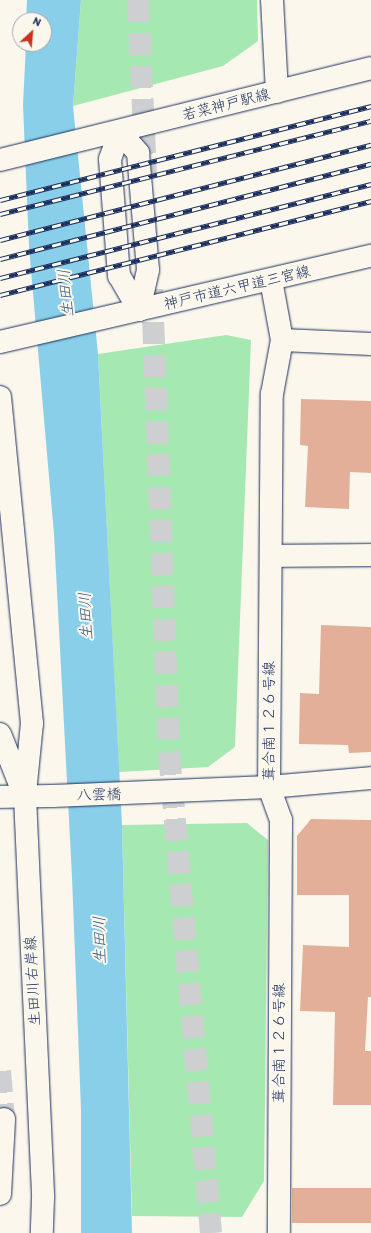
<!DOCTYPE html>
<html>
<head>
<meta charset="utf-8">
<style>
  body { margin:0 }
  #map { position:relative; width:371px; height:1233px; overflow:hidden; background:#fbf7ec; font-family:Itim,"Klee One",sans-serif }
  div>[style] { position:absolute }
  .green>* { inset:0; background:#a6e8b2 }
  .water>* { inset:0; background:#89cfea }
  .building>* { inset:0; background:#e4af98; transform-origin:0 0 }
  .secondary-tunnel>* { height:22px; margin-top:-11px; transform-origin:0; background:repeating-linear-gradient(90deg,#cecfd0 0 22px,transparent 0 33px) }
  .roads { filter:drop-shadow(0 0 1px #1b2f5e) drop-shadow(0 0 1px #1b2f5e) }
  .street>* { height:22px; margin:-11px; padding:0 11px; transform-origin:11px; border-radius:11px; background:#fbf7ec }
  .secondary>* { height:22px; margin:-11px; padding:0 11px; transform-origin:11px; border-radius:11px; background:#fbf7ec }
  .rail>* { height:4.5px; margin-top:-2.25px; transform-origin:0; background:repeating-linear-gradient(90deg,#fbf7ec 0 9px,#1b2f5e 0 18px); box-sizing:border-box; border-block:1px solid #1b2f5e }
  span { translate:-50% -50%; white-space:nowrap; text-align:center; line-height:1.15; -webkit-text-stroke:4px #fbf7ec; paint-order:stroke }
  .street-label { font-size:15px; color:#1b2f5e }
  .water-label { font-size:16px; color:#365781; font-style:italic }
  .north { position:absolute; left:12px; top:12px; width:40px; height:40px; box-sizing:border-box; background:#fbf7ec; border:1px solid #a1a7b3; border-radius:50%; rotate:26deg; font-size:11px; font-weight:700; line-height:16px; text-align:center; color:#1b2f5e }
  .north::after { content:''; display:block; margin:auto; width:14px; height:18px; background:#c8321e; clip-path:polygon(50% 0,100% 100%,50% 72%,0 100%) }
</style>
</head>
<body>
<div id="map">
  <div class="green">
    <i style="clip-path:polygon(81px 0,257px 0,258px 41px,223px 66px,73px 106px)"></i>
    <i style="clip-path:polygon(226px 335px,251px 340px,235px 747px,208px 767px,119px 772px,98px 354px)"></i>
    <i style="clip-path:polygon(247px 823px,268px 840px,264px 1181px,242px 1217px,132px 1216px,122px 825px)"></i>
  </div>
  <div class="water">
    <i style="clip-path:polygon(27px 0,81px 0,73px 106px,98px 354px,122px 825px,132px 1233px,81px 1233px,81px 1110px,72px 877px,54px 534px,29px 247px,23px 105px,26px 44px,44px 44px,44px 20px,26px 20px)"></i>
  </div>
  <div class="building">
    <i style="clip-path:polygon(301px 399px,371px 401px,371px 473px,350px 472px,349px 509px,305px 507px,308px 446px,300px 445px)"></i>
    <i style="clip-path:polygon(321px 625px,371px 627px,371px 752px,349px 753px,348px 745px,299px 744px,300px 693px,319px 694px)"></i>
    <i style="clip-path:polygon(311px 819px,371px 820px,371px 997px,368px 997px,365px 1051px,371px 1051px,371px 1105px,333px 1105px,335px 1012px,300px 1011px,303px 945px,349px 947px,349px 895px,297px 895px,297px 836px)"></i>
    <i style="left:292px;top:1188px;width:79px;height:35px"></i>
  </div>
  <div class="secondary-tunnel">
    <i style="left:138px;top:0;width:175px;rotate:87.4deg"></i>
    <i style="left:152px;top:289px;width:464px;rotate:87.9deg"></i>
    <i style="left:169px;top:753px;width:482px;rotate:85deg"></i>
    <i style="left:0;top:1071px;width:48px;rotate:85.2deg"></i>
  </div>
  <div class="roads">
    <div class="street">
      <i style="left:272px;top:0;width:92px;rotate:86.9deg"></i>
      <i style="left:120px;top:132px;width:28px;rotate:49deg"></i>
      <i style="left:138px;top:153px;width:117px;rotate:85.1deg"></i>
      <i style="left:148px;top:270px;width:41px;rotate:102.7deg"></i>
      <i style="left:139px;top:310px;width:39px;rotate:-120deg"></i>
      <i style="left:119px;top:276px;width:117px;rotate:-94.4deg"></i>
      <i style="left:110px;top:159px;width:29px;rotate:-70deg"></i>
      <i style="left:271px;top:280px;width:61px;rotate:79.6deg"></i>
      <i style="left:282px;top:340px;width:89px;rotate:2.6deg"></i>
      <i style="left:271px;top:556px;width:100px;rotate:-0.6deg"></i>
      <i style="left:269px;top:787px;width:35px;rotate:70deg"></i>
      <i style="left:281px;top:820px;width:413px;rotate:90.3deg"></i>
      <i style="left:53px;top:796px;width:216px;rotate:-2.4deg"></i>
      <i style="left:269px;top:787px;width:102px;rotate:-5deg"></i>
    </div>
    <div class="secondary">
      <i style="left:0;top:160px;width:382px;rotate:-13.9deg"></i>
      <i style="left:0;top:342px;width:381px;rotate:-13.1deg"></i>
      <i style="left:0;top:397px;width:328px;rotate:84.4deg"></i>
      <i style="left:32px;top:723px;width:70px;rotate:95.7deg"></i>
      <i style="left:0;top:734px;width:68px;rotate:68.4deg"></i>
      <i style="left:25px;top:797px;width:401px;rotate:87.4deg"></i>
      <i style="left:43px;top:1198px;width:35px;rotate:92deg"></i>
      <i style="left:269px;top:787px;width:393px;rotate:-89.6deg"></i>
      <i style="left:272px;top:394px;width:55px;rotate:-79.5deg"></i>
      <i style="left:0;top:797px;width:53px;rotate:-1.1deg"></i>
      <i style="left:0;top:1194px;width:75px;rotate:-86.9deg"></i>
    </div>
  </div>
  <div class="rail">
    <i style="left:0;top:200px;width:383px;rotate:-14.2deg"></i>
    <i style="left:0;top:214px;width:382px;rotate:-14.1deg"></i>
    <i style="left:0;top:240px;width:383px;rotate:-14.4deg"></i>
    <i style="left:0;top:259px;width:383px;rotate:-14.4deg"></i>
    <i style="left:0;top:278px;width:383px;rotate:-14.2deg"></i>
    <i style="left:0;top:295px;width:383px;rotate:-14.2deg"></i>
  </div>
  <div class="street-label">
    <span style="left:226px;top:105px;rotate:-14deg">若菜神戸駅線</span>
    <span style="left:237px;top:288px;rotate:-13deg">神戸市道六甲道三宮線</span>
    <span style="left:270px;top:721px;rotate:-90deg">葺合南１２６号線</span>
    <span style="left:99px;top:795px;rotate:-1deg">八雲橋</span>
    <span style="left:33px;top:981px;rotate:-93deg">生田川右岸線</span>
    <span style="left:280px;top:1043px;rotate:-90deg">葺合南１２６号線</span>
  </div>
  <div class="water-label">
    <span style="left:66px;top:293px;rotate:-95deg">生田川</span>
    <span style="left:86px;top:616px;rotate:-93deg">生田川</span>
    <span style="left:100px;top:940px;rotate:-91deg">生田川</span>
  </div>
  <div class="north">N</div>
</div>
</body>
</html>
